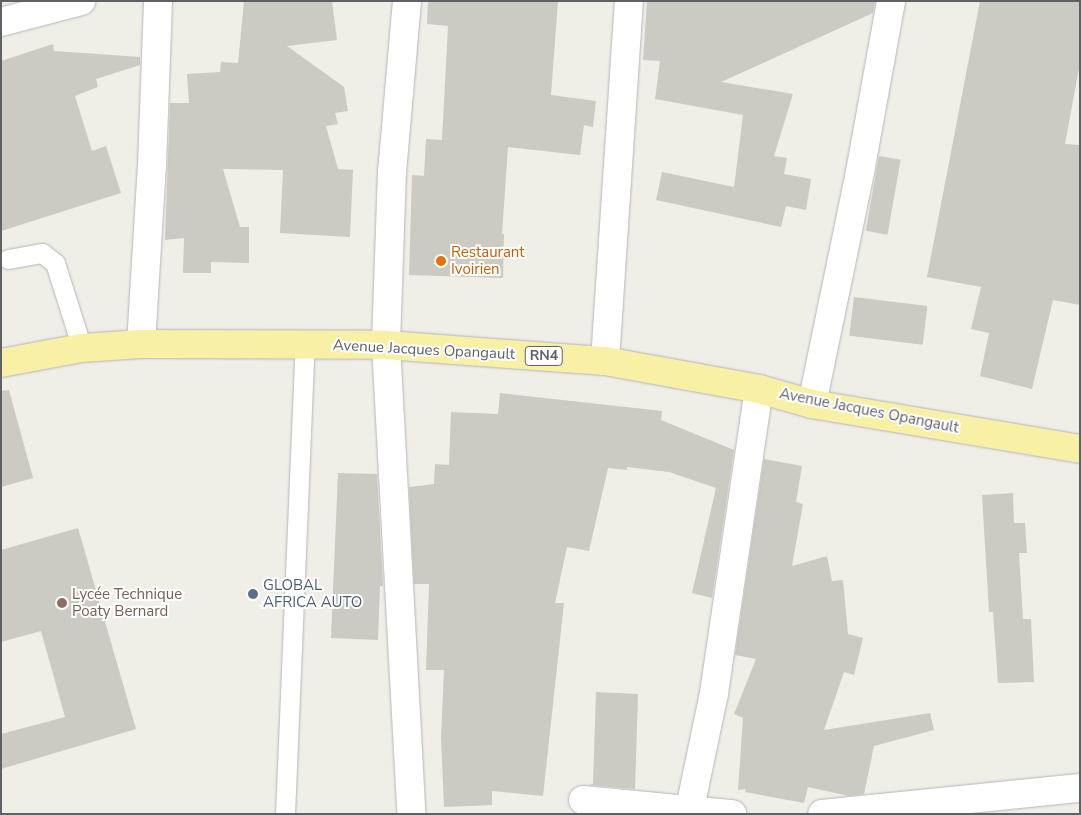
<!DOCTYPE html>
<html>
<head>
<meta charset="utf-8">
<style>
  body { margin:0 }
  #map { position:relative; width:1081px; height:815px; overflow:hidden; background:#efeee7; font-family:"Nunito Sans",sans-serif }
  div>[style] { position:absolute }
  .building>* { inset:0; background:#cbcac3; transform-origin:0 0 }
  .roads { filter:drop-shadow(0 0 1px #b4b6ba) drop-shadow(0 0 1px #b4b6ba) }
  .service>* { height:19px; margin:-9.5px; padding:0 9.5px; transform-origin:9.5px; border-radius:9.5px; background:#fff }
  .minor>* { height:28px; margin:-14px; padding:0 14px; transform-origin:14px; border-radius:14px; background:#fff }
  .trunk>* { height:28px; margin:-14px; padding:0 14px; transform-origin:14px; border-radius:14px; background:#f7f0a5 }
  .dots>* { width:14px; height:14px; translate:-50% -50%; box-sizing:border-box; border:2px solid #fff; border-radius:50% }
  span { translate:-50% -50%; white-space:nowrap; text-align:center; line-height:1.15; -webkit-text-stroke:4px #fff; paint-order:stroke }
  .shield-label span { padding:1px 4px; background:#fff; border:1px solid; border-radius:4px; -webkit-text-stroke-width:0 }
  .shield-label { font-size:14px; color:#5e6166; font-weight:700 }
  .food-label { font-size:15px; color:#c56008 }
  .left { translate:0 -50%; text-align:left }
  .street-label { font-size:15px; color:#5e6166 }
  .service-label { font-size:15px; color:#4e5e75 }
  .education-label { font-size:15px; color:#785e54 }
  .frame { position:absolute; inset:0; border:2px solid #5e6166; pointer-events:none }
</style>
</head>
<body>
<div id="map">
  <div class="building">
    <i style="clip-path:polygon(244px 1px,332px 1px,337px 40px,287px 46px,344px 87px,348px 111px,335px 113px,338px 124px,326px 126px,338px 169px,353px 170px,350px 237px,280px 233px,283px 170px,223px 169px,240px 227px,249px 227px,249px 263px,211px 262px,211px 273px,183px 273px,184px 238px,165px 240px,170px 103px,189px 103px,187px 74px,220px 72px,221px 62px,238px 63px)"></i>
    <i style="clip-path:polygon(428px 1px,558px 1px,551px 95px,596px 101px,593px 127px,584px 125px,580px 155px,508px 147px,502px 234px,504px 234px,503px 278px,409px 275px,412px 175px,424px 176px,426px 139px,442px 140px,448px 26px,427px 24px)"></i>
    <i style="clip-path:polygon(647px 1px,875px 1px,873px 13px,721px 82px,793px 94px,774px 156px,787px 158px,784px 174px,811px 179px,806px 210px,786px 206px,781px 227px,656px 200px,662px 172px,734px 187px,743px 115px,655px 99px,660px 61px,643px 60px)"></i>
    <i style="clip-path:polygon(980px 1px,1080px 1px,1080px 63px,1065px 144px,1080px 145px,1080px 305px,1053px 300px,1032px 389px,980px 376px,989px 333px,971px 329px,981px 287px,927px 277px)"></i>
    <i style="clip-path:polygon(53px 44px,54px 51px,140px 57px,140px 65px,96px 79px,98px 87px,75px 96px,92px 151px,106px 146px,121px 193px,1px 231px,1px 61px)"></i>
    <i style="left:879px;top:156px;width:22px;height:76px;rotate:10deg"></i>
    <i style="left:854px;top:297px;width:74px;height:39px;rotate:7deg"></i>
    <i style="clip-path:polygon(9px 390px,33px 478px,1px 487px,1px 391px)"></i>
    <i style="clip-path:polygon(500px 393px,662px 411px,661px 420px,734px 450px,712px 598px,692px 593px,716px 488px,669px 472px,627px 467px,627px 470px,608px 468px,589px 551px,567px 547px,555px 603px,564px 603px,543px 796px,492px 791px,492px 805px,444px 807px,441px 737px,444px 670px,426px 670px,429px 584px,414px 584px,409px 487px,434px 484px,435px 464px,449px 465px,451px 412px,498px 414px)"></i>
    <i style="clip-path:polygon(764px 459px,802px 466px,796px 502px,803px 504px,792px 566px,827px 556px,832px 581px,843px 580px,848px 634px,863px 638px,854px 675px,844px 672px,824px 730px,930px 713px,934px 730px,874px 746px,864px 794px,849px 796px,808px 787px,804px 803px,745px 792px,746px 789px,738px 790px,743px 718px,734px 714px,756px 659px,735px 655px)"></i>
    <i style="clip-path:polygon(338px 473px,377px 474px,383px 586px,380px 586px,378px 640px,331px 638px)"></i>
    <i style="clip-path:polygon(1013px 493px,1014px 523px,1025px 523px,1027px 553px,1019px 553px,1023px 619px,1031px 619px,1034px 682px,998px 683px,993px 612px,989px 612px,982px 495px)"></i>
    <i style="clip-path:polygon(78px 528px,136px 729px,1px 769px,1px 734px,65px 717px,41px 631px,1px 642px,1px 550px)"></i>
    <i style="clip-path:polygon(596px 692px,638px 694px,635px 789px,589px 785px,593px 784px)"></i>
  </div>
  <div class="roads">
    <div class="service">
      <i style="left:8px;top:259px;width:35px;rotate:-10deg"></i>
      <i style="left:42px;top:253px;width:16px;rotate:38deg"></i>
      <i style="left:55px;top:263px;width:89px;rotate:72.4deg"></i>
      <i style="left:285px;top:814px;width:469px;rotate:-87.6deg"></i>
    </div>
    <div class="minor">
      <i style="left:407px;top:1px;width:171px;rotate:95deg"></i>
      <i style="left:392px;top:171px;width:174px;rotate:92deg"></i>
      <i style="left:386px;top:345px;width:470px;rotate:86.9deg"></i>
      <i style="left:1px;top:22px;width:83px;rotate:-14.7deg"></i>
      <i style="left:141px;top:344px;width:178px;rotate:-86.5deg"></i>
      <i style="left:152px;top:166px;width:165px;rotate:-87.9deg"></i>
      <i style="left:605px;top:361px;width:361px;rotate:-86.2deg"></i>
      <i style="left:812px;top:404px;width:237px;rotate:-78.3deg"></i>
      <i style="left:860px;top:172px;width:174px;rotate:-79.7deg"></i>
      <i style="left:583px;top:800px;width:150px;rotate:5.4deg"></i>
      <i style="left:690px;top:808px;width:117px;rotate:-78.2deg"></i>
      <i style="left:714px;top:693px;width:307px;rotate:-81.6deg"></i>
      <i style="left:822px;top:814px;width:259px;rotate:-5.8deg"></i>
    </div>
    <div class="trunk">
      <i style="left:1px;top:363px;width:82px;rotate:-10.5deg"></i>
      <i style="left:82px;top:348px;width:59px;rotate:-3.9deg"></i>
      <i style="left:141px;top:344px;width:245px;rotate:0.2deg"></i>
      <i style="left:386px;top:345px;width:220px;rotate:4.2deg"></i>
      <i style="left:605px;top:361px;width:157px;rotate:10.3deg"></i>
      <i style="left:759px;top:389px;width:55px;rotate:15.8deg"></i>
      <i style="left:812px;top:404px;width:272px;rotate:9.5deg"></i>
    </div>
  </div>
  <div class="dots">
    <i style="left:441px;top:261px;background:#e8710a"></i>
    <i style="left:253px;top:594px;background:#5c6f8a"></i>
    <i style="left:62px;top:603px;background:#8d6e63"></i>
  </div>
  <div class="shield-label">
    <span style="left:544px;top:356px">RN4</span>
  </div>
  <div class="food-label">
    <span class="left" style="left:451px;top:261px">Restaurant<br>Ivoirien</span>
  </div>
  <div class="street-label">
    <span style="left:424px;top:350px;rotate:3deg">Avenue Jacques Opangault</span>
    <span style="left:869px;top:411px;rotate:11deg">Avenue Jacques Opangault</span>
  </div>
  <div class="service-label">
    <span class="left" style="left:263px;top:594px">GLOBAL<br>AFRICA AUTO</span>
  </div>
  <div class="education-label">
    <span class="left" style="left:72px;top:603px">Lycée Technique<br>Poaty Bernard</span>
  </div>
  <div class="frame"></div>
</div>
</body>
</html>
